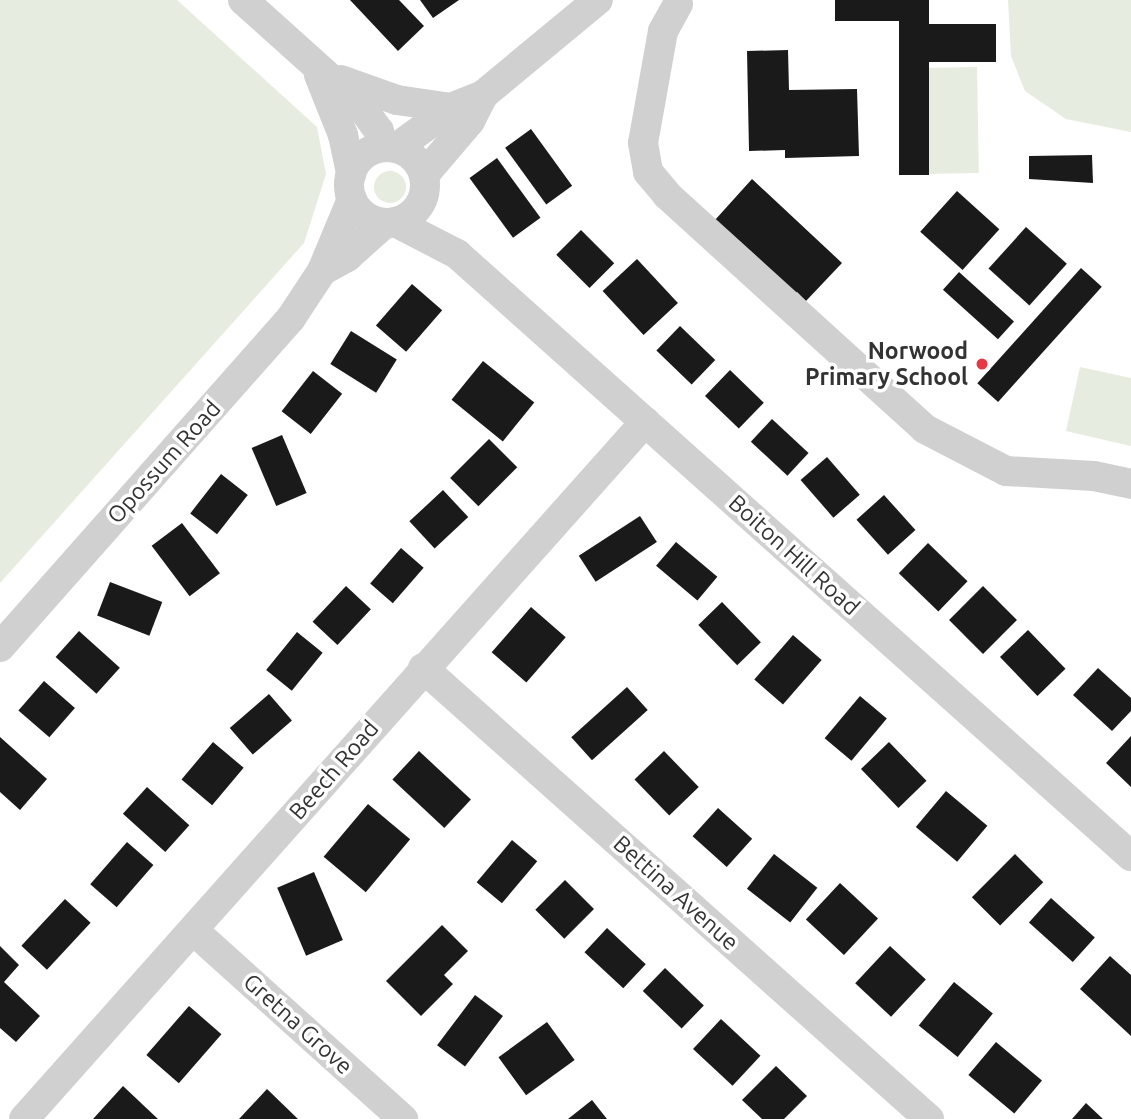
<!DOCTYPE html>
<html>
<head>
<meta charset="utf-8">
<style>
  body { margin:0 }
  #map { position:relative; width:1131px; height:1119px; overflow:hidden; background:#fff; font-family:Ubuntu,sans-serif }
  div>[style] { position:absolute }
  .green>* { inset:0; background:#e6ecdf; transform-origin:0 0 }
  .round { border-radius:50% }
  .building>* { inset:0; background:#1a1a1a; transform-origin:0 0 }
  .minor>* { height:30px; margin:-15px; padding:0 15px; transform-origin:15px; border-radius:15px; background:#d0d0d0 }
  .minor>.ring { margin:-15px; padding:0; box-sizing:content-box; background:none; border:30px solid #d0d0d0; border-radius:50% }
  .dots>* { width:19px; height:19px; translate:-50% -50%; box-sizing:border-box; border:4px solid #fff; border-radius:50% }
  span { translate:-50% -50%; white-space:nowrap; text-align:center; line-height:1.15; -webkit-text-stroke:7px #fff; paint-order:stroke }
  .poi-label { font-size:23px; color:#333; font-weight:700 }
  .right { translate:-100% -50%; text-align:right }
  .street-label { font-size:23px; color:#333 }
</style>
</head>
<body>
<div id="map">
  <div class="green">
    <i style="clip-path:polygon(0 0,177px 0,317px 127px,326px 174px,304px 243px,0 583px)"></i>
    <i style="clip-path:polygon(1008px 0,1131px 0,1131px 132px,1066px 119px,1025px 91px,1011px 56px)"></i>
    <i style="left:977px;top:67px;width:106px;height:55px;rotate:89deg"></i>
    <i class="round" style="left:374px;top:171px;width:32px;height:32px"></i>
    <i style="clip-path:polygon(1080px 367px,1131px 378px,1131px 446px,1066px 431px)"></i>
  </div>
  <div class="building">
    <i style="clip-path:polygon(350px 0,399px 0,424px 26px,398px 51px)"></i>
    <i style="clip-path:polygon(420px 0,459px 0,433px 18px)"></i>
    <i style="clip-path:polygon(835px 0,929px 0,929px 24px,996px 24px,996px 62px,929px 62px,929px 175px,899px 175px,899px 21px,835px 21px)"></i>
    <i style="clip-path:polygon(788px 50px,789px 90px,857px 89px,859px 156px,785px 158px,785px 150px,749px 151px,747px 51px)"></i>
    <i style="left:531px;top:129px;width:70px;height:32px;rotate:54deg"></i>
    <i style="clip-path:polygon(1092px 155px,1093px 183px,1029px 179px,1029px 156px)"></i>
    <i style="left:497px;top:158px;width:74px;height:34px;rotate:54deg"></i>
    <i style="clip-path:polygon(752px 179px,842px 263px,806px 301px,797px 292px,789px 300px,715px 220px)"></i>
    <i style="left:957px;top:191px;width:57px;height:55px;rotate:42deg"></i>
    <i style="left:1026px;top:227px;width:55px;height:56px;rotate:42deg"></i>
    <i style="left:581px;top:230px;width:47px;height:35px;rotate:45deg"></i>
    <i style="left:637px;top:259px;width:60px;height:47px;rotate:47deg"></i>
    <i style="left:1081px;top:268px;width:28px;height:155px;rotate:42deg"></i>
    <i style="left:959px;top:272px;width:74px;height:24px;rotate:42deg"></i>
    <i style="left:412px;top:284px;width:40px;height:55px;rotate:41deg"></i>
    <i style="left:680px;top:326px;width:49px;height:34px;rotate:44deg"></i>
    <i style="left:351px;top:331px;width:54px;height:39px;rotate:32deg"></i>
    <i style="left:483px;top:361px;width:66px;height:50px;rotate:39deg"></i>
    <i style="left:730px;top:370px;width:47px;height:36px;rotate:44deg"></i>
    <i style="left:313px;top:371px;width:37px;height:51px;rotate:38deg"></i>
    <i style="left:772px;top:419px;width:50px;height:31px;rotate:43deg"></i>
    <i style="left:282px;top:435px;width:63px;height:33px;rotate:67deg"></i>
    <i style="left:489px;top:439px;width:40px;height:55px;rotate:45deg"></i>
    <i style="left:827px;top:457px;width:50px;height:35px;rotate:49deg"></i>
    <i style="left:221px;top:474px;width:34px;height:50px;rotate:38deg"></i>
    <i style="left:443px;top:490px;width:37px;height:46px;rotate:47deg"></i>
    <i style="left:884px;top:495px;width:47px;height:37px;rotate:48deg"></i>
    <i style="left:640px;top:516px;width:31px;height:73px;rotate:57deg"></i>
    <i style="left:182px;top:523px;width:63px;height:38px;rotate:53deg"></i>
    <i style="left:676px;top:542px;width:54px;height:31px;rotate:40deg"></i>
    <i style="left:928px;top:543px;width:55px;height:42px;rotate:44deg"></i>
    <i style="left:401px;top:548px;width:30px;height:47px;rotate:41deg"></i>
    <i style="left:110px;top:582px;width:56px;height:36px;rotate:21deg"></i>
    <i style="left:346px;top:586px;width:34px;height:49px;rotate:43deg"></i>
    <i style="left:983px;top:586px;width:48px;height:48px;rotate:45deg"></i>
    <i style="left:722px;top:602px;width:56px;height:33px;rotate:46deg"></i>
    <i style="left:531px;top:607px;width:46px;height:60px;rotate:41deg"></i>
    <i style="left:1028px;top:630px;width:54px;height:39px;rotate:46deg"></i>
    <i style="left:79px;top:631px;width:55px;height:35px;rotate:42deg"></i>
    <i style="left:297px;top:632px;width:33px;height:49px;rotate:39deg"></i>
    <i style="left:793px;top:635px;width:38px;height:59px;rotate:41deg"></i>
    <i style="clip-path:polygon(1098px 668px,1131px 698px,1131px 711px,1112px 731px,1073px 695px)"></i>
    <i style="left:44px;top:681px;width:41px;height:39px;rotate:41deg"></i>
    <i style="left:627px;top:687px;width:31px;height:75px;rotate:48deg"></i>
    <i style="left:269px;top:694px;width:35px;height:52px;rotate:49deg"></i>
    <i style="left:860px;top:696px;width:35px;height:55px;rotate:40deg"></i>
    <i style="clip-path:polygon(1131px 736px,1131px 787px,1106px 763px)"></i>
    <i style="clip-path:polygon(0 737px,47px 779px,20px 810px,0 792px)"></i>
    <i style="left:213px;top:742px;width:40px;height:49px;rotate:40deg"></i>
    <i style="left:889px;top:742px;width:54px;height:39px;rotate:46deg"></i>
    <i style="left:419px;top:751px;width:71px;height:39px;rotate:43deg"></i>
    <i style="left:664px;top:751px;width:50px;height:41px;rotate:46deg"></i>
    <i style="left:147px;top:787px;width:57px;height:36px;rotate:42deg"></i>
    <i style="left:946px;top:791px;width:54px;height:47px;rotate:40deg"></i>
    <i style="left:368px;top:804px;width:55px;height:69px;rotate:40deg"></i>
    <i style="left:718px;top:808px;width:46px;height:38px;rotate:42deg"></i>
    <i style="left:512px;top:840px;width:33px;height:55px;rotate:40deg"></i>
    <i style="left:127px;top:842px;width:35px;height:56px;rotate:41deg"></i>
    <i style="left:774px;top:854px;width:55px;height:44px;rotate:38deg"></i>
    <i style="left:1015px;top:854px;width:40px;height:61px;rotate:45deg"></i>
    <i style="left:314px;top:872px;width:74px;height:40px;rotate:67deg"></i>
    <i style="left:565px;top:880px;width:41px;height:42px;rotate:45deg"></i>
    <i style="left:840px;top:883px;width:52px;height:50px;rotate:43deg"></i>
    <i style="left:1051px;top:898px;width:59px;height:33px;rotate:42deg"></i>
    <i style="left:65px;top:899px;width:35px;height:64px;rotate:43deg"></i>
    <i style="clip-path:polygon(442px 925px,468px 951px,444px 975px,453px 984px,421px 1016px,386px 981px)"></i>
    <i style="left:607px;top:928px;width:53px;height:33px;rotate:43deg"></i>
    <i style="clip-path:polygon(0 946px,19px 965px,4px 982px,40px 1016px,16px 1042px,0 1028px)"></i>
    <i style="left:890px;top:946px;width:49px;height:51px;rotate:43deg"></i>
    <i style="clip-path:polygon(1110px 956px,1131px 975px,1131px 1036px,1080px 989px)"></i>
    <i style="left:665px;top:968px;width:54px;height:32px;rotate:44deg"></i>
    <i style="left:954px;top:982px;width:50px;height:56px;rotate:39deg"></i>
    <i style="left:475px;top:995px;width:35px;height:63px;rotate:37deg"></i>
    <i style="left:189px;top:1006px;width:43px;height:65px;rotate:41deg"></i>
    <i style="left:721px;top:1019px;width:54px;height:41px;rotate:43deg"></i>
    <i style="left:547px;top:1022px;width:47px;height:60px;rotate:54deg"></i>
    <i style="left:996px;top:1042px;width:60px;height:43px;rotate:40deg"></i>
    <i style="clip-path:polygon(776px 1066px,807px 1096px,784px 1119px,762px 1119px,742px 1100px)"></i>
    <i style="clip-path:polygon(123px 1086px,158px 1119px,93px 1119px)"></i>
    <i style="clip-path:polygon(267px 1089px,298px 1119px,239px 1119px)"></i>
    <i style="clip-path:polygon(592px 1100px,607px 1119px,568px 1119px)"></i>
    <i style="clip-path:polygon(1086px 1103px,1103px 1119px,1072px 1119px)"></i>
  </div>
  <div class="minor">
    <i style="left:243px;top:0;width:157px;rotate:41.9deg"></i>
    <i style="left:360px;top:105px;width:32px;rotate:54deg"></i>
    <i style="left:379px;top:131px;width:16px;rotate:79deg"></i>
    <i style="left:678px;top:4px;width:31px;rotate:119deg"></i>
    <i style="left:663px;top:31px;width:114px;rotate:100.1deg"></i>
    <i style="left:643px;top:143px;width:29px;rotate:80deg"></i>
    <i style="left:648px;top:172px;width:30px;rotate:50deg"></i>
    <i style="left:667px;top:195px;width:348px;rotate:42.2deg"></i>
    <i style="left:925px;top:429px;width:91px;rotate:27.4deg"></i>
    <i style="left:1006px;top:471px;width:88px;rotate:3.3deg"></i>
    <i style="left:1094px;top:476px;width:38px;rotate:12deg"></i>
    <i style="left:319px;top:75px;width:65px;rotate:68.2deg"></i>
    <i style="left:343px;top:135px;width:40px;rotate:78deg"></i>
    <i style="left:341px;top:80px;width:59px;rotate:19.7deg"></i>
    <i style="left:397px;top:100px;width:55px;rotate:8.4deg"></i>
    <i class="ring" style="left:349px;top:147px;width:46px;height:46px"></i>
    <i style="left:396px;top:148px;width:68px;rotate:-36deg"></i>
    <i style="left:451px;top:108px;width:35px;rotate:-22deg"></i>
    <i style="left:483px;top:95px;width:149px;rotate:-39.6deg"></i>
    <i style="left:424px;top:175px;width:71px;rotate:-49.6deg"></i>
    <i style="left:470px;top:121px;width:29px;rotate:-63deg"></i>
    <i style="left:395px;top:222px;width:70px;rotate:27.3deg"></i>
    <i style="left:457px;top:254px;width:904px;rotate:41.77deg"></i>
    <i style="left:322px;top:271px;width:29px;rotate:-29deg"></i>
    <i style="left:347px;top:257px;width:51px;rotate:-41.8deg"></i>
    <i style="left:0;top:647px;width:439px;rotate:-48.5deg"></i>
    <i style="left:291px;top:318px;width:56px;rotate:-56.6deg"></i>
    <i style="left:322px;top:271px;width:78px;rotate:-67.4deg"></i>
    <i style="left:423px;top:668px;width:678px;rotate:41.71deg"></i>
    <i style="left:193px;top:930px;width:283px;rotate:42deg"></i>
    <i style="left:24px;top:1119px;width:934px;rotate:-48.3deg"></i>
  </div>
  <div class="dots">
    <i style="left:982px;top:364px;background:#e63946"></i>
  </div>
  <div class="poi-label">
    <span class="right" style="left:968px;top:364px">Norwood<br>Primary School</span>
  </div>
  <div class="street-label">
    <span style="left:164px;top:462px;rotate:-48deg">Opossum Road</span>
    <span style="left:794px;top:555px;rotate:42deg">Boiton Hill Road</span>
    <span style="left:334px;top:770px;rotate:-49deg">Beech Road</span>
    <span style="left:676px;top:893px;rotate:42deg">Bettina Avenue</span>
    <span style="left:298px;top:1024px;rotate:42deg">Gretna Grove</span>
  </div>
</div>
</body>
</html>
